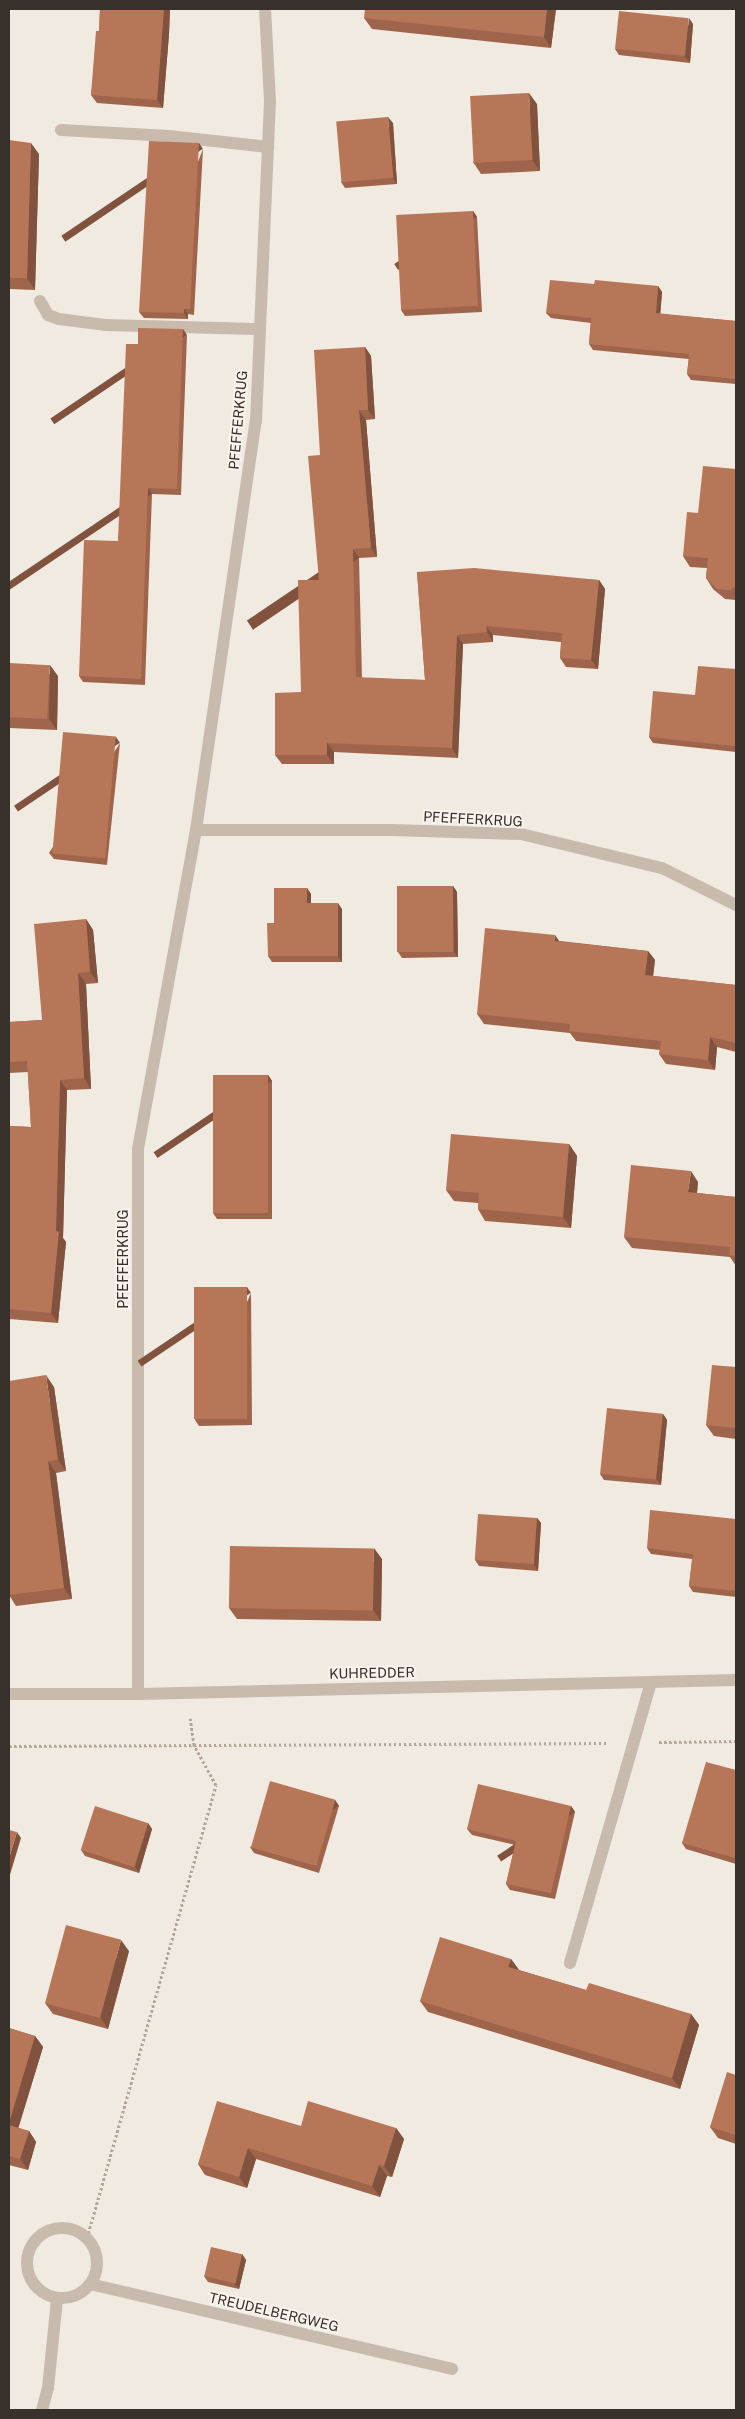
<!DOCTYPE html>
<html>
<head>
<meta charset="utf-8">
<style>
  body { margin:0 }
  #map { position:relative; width:745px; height:2419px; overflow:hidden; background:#f1eae1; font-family:"Public Sans",sans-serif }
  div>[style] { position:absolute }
  .path>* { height:3px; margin-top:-1.5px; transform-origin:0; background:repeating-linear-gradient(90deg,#b3a698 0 2.5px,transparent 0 5px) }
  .lane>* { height:12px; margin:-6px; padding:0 6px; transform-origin:6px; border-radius:6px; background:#c8bbae }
  .street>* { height:12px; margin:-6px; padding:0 6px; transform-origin:6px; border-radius:6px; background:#c8bbae }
  .street>.ring { margin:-6px; padding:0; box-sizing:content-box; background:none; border:12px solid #c8bbae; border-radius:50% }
  .wall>* { inset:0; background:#9e654c }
  .shaded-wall>* { inset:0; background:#81533e; transform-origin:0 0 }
  .building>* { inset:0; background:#b87658; transform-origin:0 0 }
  span { translate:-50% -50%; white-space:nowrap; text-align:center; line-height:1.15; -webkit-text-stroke:4px #f8f4ed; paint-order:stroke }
  .street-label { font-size:14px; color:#37302b }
  .frame { position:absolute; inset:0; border:10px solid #37302b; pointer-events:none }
</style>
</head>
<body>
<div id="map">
  <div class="path">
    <i style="left:659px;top:1742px;width:77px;rotate:-0.7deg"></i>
    <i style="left:9px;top:1746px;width:599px;rotate:-0.29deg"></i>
    <i style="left:87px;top:2238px;width:471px;rotate:-74.1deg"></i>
    <i style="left:216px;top:1785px;width:46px;rotate:-118.8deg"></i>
    <i style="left:194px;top:1745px;width:27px;rotate:-98deg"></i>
  </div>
  <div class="lane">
    <i style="left:61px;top:130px;width:108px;rotate:3.2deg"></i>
    <i style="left:169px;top:136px;width:100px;rotate:6.3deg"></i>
    <i style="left:40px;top:301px;width:16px;rotate:60deg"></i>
    <i style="left:48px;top:315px;width:12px;rotate:20deg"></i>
    <i style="left:59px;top:319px;width:46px;rotate:7.4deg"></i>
    <i style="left:105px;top:325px;width:155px;rotate:1.5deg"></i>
    <i style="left:570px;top:1963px;width:292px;rotate:-73.9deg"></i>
    <i style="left:90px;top:2284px;width:372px;rotate:13.2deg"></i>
  </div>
  <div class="street">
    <i style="left:196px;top:830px;width:196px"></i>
    <i style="left:392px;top:830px;width:129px;rotate:1.8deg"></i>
    <i style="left:521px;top:834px;width:145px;rotate:13.6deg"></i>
    <i style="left:662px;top:868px;width:83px;rotate:26.6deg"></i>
    <i style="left:9px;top:1694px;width:129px"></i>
    <i style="left:138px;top:1694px;width:598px;rotate:-1.34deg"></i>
    <i style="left:138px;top:1694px;width:545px;rotate:-90deg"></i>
    <i style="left:138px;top:1149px;width:324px;rotate:-79.7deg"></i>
    <i style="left:196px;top:830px;width:413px;rotate:-81.7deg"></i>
    <i style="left:256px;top:421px;width:320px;rotate:-87.5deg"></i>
    <i style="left:270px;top:101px;width:92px;rotate:-93.1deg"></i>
    <i class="ring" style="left:27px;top:2228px;width:58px;height:58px"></i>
    <i style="left:42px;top:2410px;width:23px;rotate:-75deg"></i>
    <i style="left:48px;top:2388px;width:89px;rotate:-84.2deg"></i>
  </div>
  <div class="wall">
    <i style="clip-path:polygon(100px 9px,170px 9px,169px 34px,163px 108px,97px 103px,91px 95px,99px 31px)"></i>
    <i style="clip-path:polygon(556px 9px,551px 48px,372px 29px,364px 18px)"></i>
    <i style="clip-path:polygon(693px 24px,690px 63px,619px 55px,615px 49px)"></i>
    <i style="clip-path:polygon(537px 104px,540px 171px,481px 174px,473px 162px)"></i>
    <i style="clip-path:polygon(393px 123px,397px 184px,345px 188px,341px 182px)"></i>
    <i style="clip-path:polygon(9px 140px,39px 154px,35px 290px,9px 289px)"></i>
    <i style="clip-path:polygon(203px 149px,194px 315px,188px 314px,188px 319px,144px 318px,139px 312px)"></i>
    <i style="clip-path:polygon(473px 211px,477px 217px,482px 312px,405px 316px,401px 310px)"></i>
    <i style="clip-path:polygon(594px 284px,658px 286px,662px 292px,660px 314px,736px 321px,736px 384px,691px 380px,687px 374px,689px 359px,593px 350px,589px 344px,591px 323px,551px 318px,546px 313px)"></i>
    <i style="clip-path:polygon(187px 335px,181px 495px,152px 494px,145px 685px,83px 682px,79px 676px,118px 541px,138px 344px)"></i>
    <i style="clip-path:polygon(365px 347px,371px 356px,375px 419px,366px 420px,377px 557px,359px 558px,362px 678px,425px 680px,417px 572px,599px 580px,605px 589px,598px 669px,566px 667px,560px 658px,561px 642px,493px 635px,493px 642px,463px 644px,458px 758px,334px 752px,334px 764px,282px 764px,275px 755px,301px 692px,319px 580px,320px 455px)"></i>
    <i style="clip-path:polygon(736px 469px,736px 600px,725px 599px,713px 589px,706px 578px,707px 568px,690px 567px,683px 556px,698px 513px)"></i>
    <i style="clip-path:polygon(9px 663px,58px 676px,57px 730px,9px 728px)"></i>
    <i style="clip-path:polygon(736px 669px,736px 752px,653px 743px,649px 737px,695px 695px)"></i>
    <i style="clip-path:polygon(120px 743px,107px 865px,54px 859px,49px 853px)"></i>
    <i style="clip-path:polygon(453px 886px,457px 892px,458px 957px,402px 958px,398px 952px)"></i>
    <i style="clip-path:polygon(307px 888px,311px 894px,311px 903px,342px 909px,342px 962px,272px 962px,268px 956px,274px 923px)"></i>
    <i style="clip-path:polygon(86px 919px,93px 930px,98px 983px,86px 984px,91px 1089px,67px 1090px,63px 1238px,66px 1242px,58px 1323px,9px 1319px,9px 1126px,31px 1127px,28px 1072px,9px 1073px,9px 1022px,42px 1020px)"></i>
    <i style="clip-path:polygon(560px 941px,648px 951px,655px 960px,653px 976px,736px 985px,736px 1052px,717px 1047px,715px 1070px,666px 1064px,659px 1054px,660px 1050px,576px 1041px,570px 1033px,484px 1024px,477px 1014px)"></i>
    <i style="clip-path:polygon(268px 1075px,272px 1081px,272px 1219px,217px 1219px,213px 1213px)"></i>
    <i style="clip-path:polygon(569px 1144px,577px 1156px,571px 1228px,485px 1221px,478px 1209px,478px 1203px,454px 1201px,446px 1190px)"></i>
    <i style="clip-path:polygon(698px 1182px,697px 1193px,736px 1197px,736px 1266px,730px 1257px,632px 1248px,624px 1237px)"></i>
    <i style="clip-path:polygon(251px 1293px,252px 1425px,199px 1426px,195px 1420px)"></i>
    <i style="clip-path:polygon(736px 1367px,736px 1439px,714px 1436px,706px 1425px)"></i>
    <i style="clip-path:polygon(54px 1387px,66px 1471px,56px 1473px,72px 1599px,16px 1606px,9px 1595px)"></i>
    <i style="clip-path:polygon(663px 1414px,667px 1420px,661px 1485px,604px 1480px,600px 1474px)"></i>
    <i style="clip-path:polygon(537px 1518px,541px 1523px,538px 1571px,479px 1566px,475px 1560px)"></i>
    <i style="clip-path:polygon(736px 1519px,736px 1597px,693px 1592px,689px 1586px,692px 1559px,651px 1554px,647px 1548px)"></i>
    <i style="clip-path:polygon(382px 1559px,381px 1621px,237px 1619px,229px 1608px)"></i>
    <i style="clip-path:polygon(736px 1770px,736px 1864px,686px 1849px,682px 1843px)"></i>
    <i style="clip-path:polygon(335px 1800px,339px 1806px,319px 1873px,254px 1853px,250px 1847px)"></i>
    <i style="clip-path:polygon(571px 1806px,575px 1812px,555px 1899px,510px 1890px,506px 1884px,515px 1845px,472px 1835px,467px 1829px)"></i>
    <i style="clip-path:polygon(148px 1823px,152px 1829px,139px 1873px,85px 1856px,81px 1850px)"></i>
    <i style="clip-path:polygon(129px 1951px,108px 2029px,53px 2014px,45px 2003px)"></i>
    <i style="clip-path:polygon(511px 1959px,519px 1970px,586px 1990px,691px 2014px,699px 2025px,680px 2089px,428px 2012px,420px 2001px)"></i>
    <i style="clip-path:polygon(9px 2028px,35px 2036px,43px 2047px,18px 2128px,29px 2131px,36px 2142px,28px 2170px,9px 2165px)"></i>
    <i style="clip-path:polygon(736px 2075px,736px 2144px,718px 2138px,710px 2127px)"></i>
    <i style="clip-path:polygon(301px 2126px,396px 2128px,404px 2139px,392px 2177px,387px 2176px,380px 2197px,256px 2159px,247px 2188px,205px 2175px,198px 2164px)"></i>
    <i style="clip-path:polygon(242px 2254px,246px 2260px,239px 2289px,208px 2282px,204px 2276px)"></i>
  </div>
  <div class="shaded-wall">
    <i style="clip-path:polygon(164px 9px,170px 9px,169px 34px,163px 108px,157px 100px)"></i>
    <i style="clip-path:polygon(547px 9px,556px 9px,551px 48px,544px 37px)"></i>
    <i style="clip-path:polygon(689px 18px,693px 24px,690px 63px,685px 57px)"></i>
    <i style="clip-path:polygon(529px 93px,537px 104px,540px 171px,532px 160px)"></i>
    <i style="clip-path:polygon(388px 117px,393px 123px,397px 184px,393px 178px)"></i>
    <i style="clip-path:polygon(31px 143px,39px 154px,35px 290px,27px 278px)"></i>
    <i style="left:199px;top:143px;width:7px;height:166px;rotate:56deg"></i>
    <i style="left:473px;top:211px;width:7px;height:95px;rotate:56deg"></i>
    <i style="clip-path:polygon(658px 286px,662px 292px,660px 319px,656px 313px)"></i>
    <i style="clip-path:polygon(184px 309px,188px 314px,188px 319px,184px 313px)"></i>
    <i style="left:183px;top:329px;width:7px;height:160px;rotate:56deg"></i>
    <i style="clip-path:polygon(365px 347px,371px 356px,375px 419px,368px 410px)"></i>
    <i style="clip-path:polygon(359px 410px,366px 420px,377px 557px,371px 548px)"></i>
    <i style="left:148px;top:488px;width:7px;height:191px;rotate:56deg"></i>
    <i style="left:353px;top:549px;width:11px;height:128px;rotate:56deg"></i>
    <i style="clip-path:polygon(599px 580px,605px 589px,598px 669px,591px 660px)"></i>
    <i style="clip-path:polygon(486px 626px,493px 635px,493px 642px,487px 632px)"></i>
    <i style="clip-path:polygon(457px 635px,463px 644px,458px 758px,452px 748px)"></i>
    <i style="clip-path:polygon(50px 665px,58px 676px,57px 730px,49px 719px)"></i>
    <i style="clip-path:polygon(736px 729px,736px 748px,735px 746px)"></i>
    <i style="left:116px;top:737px;width:7px;height:123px;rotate:56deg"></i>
    <i style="clip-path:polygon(327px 743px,334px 752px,334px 764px,327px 755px)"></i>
    <i style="clip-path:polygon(453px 886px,457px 892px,458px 957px,454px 952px)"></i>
    <i style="clip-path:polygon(307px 888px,311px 894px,311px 909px,307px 903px)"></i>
    <i style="clip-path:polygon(338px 903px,342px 909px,342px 962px,338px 956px)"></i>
    <i style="clip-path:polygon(86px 919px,93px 930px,98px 983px,90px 972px)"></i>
    <i style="clip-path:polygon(555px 935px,562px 945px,554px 941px)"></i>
    <i style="clip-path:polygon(648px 951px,655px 960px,652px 985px,645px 975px)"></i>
    <i style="clip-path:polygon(78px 973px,86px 984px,91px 1089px,84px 1078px)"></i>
    <i style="clip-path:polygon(710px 1037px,717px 1047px,715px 1070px,708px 1060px)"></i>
    <i style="left:268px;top:1075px;width:7px;height:138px;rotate:56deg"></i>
    <i style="clip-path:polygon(60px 1080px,67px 1090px,63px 1238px,66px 1242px,58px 1323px,51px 1313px,56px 1231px)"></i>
    <i style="clip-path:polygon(569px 1144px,577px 1156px,571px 1228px,563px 1217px)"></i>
    <i style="clip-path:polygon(691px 1171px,698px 1182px,696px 1203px,688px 1192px)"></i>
    <i style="left:247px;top:1287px;width:7px;height:132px;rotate:56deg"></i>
    <i style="clip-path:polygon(46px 1375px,54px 1387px,66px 1471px,58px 1460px)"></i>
    <i style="clip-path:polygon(663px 1414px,667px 1420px,661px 1485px,656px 1479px)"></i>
    <i style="clip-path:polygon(48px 1461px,56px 1473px,72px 1599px,64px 1588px)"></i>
    <i style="clip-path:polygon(537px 1518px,541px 1523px,538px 1571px,534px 1565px)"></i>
    <i style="clip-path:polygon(374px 1548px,382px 1559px,381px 1621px,373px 1610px)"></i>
    <i style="left:335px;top:1800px;width:7px;height:70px;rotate:56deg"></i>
    <i style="left:571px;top:1806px;width:7px;height:89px;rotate:56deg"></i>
    <i style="clip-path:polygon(148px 1823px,152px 1829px,139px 1873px,135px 1867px)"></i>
    <i style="clip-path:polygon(17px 1832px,21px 1838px,9px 1878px,9px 1858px)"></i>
    <i style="clip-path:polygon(121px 1940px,129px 1951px,108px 2029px,100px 2017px)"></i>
    <i style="clip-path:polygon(511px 1959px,519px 1970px,508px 1967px)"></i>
    <i style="clip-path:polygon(691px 2014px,699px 2025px,680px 2089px,672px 2078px)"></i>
    <i style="clip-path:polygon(35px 2036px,43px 2047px,16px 2136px,9px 2126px,9px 2123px)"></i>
    <i style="clip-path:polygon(396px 2128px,404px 2139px,392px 2177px,384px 2166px)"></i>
    <i style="clip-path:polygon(29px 2131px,36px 2142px,28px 2170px,20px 2159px)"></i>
    <i style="clip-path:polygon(248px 2148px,256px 2159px,247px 2188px,239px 2177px)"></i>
    <i style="clip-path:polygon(379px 2165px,387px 2176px,380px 2197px,372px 2186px)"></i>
    <i style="clip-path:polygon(242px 2254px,246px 2260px,239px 2289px,234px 2283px)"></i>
  </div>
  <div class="building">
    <i style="clip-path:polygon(100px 9px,164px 9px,157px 100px,91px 95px,96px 31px,99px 31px)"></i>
    <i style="clip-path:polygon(365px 9px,547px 9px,544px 37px,364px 18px)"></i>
    <i style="left:619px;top:11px;width:70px;height:38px;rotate:6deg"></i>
    <i style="left:529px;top:93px;width:67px;height:59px;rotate:87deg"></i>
    <i style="left:388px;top:117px;width:61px;height:52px;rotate:85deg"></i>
    <i style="clip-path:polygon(9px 140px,31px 143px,27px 278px,9px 278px)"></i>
    <i style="clip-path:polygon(149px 141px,199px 143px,190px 309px,184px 309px,184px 313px,139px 312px)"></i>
    <i style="left:473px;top:211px;width:95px;height:77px;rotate:87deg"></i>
    <i style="clip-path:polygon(550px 280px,594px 284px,595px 280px,658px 286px,656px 313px,736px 321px,736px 379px,687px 374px,689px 354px,589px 344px,591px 318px,546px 313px)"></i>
    <i style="clip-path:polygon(138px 328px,183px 329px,177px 489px,148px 488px,141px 679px,79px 676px,84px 540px,118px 541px,126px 344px,138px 344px)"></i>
    <i style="clip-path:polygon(365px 347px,368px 410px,359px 410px,371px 548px,353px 549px,356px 677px,425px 680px,417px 572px,474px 568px,599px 580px,591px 660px,560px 658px,562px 633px,486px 626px,487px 632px,457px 635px,452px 748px,327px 743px,327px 755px,275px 755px,275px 693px,301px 692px,298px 580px,319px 580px,308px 456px,320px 455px,314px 350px)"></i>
    <i style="clip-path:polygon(703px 466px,736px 469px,736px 586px,730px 590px,717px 589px,706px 578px,708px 558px,683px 556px,687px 512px,698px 513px)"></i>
    <i style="left:9px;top:663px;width:41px;height:54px;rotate:3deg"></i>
    <i style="clip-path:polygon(698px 666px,736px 669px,736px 729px,735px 746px,649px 737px,653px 691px,695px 695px)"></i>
    <i style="left:63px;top:732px;width:53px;height:122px;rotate:5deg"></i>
    <i style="left:397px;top:886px;width:56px;height:66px"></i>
    <i style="clip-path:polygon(274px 888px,307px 888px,307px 903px,338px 903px,338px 956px,268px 956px,267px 923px,274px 923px)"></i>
    <i style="clip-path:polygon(86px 919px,90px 972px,78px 973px,84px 1078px,60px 1080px,56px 1231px,59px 1232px,51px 1313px,9px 1309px,9px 1126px,31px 1127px,27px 1061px,9px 1062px,9px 1022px,42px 1020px,34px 924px)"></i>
    <i style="clip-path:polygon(485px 928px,555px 935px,554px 941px,648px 951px,645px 975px,736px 985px,736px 1043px,710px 1037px,708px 1060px,659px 1054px,661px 1041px,569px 1031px,570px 1024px,477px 1014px)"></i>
    <i style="left:213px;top:1075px;width:55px;height:138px"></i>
    <i style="clip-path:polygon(451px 1134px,569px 1144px,563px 1217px,478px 1209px,479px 1193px,446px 1190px)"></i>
    <i style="clip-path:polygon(631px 1165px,691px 1171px,688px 1192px,736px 1197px,736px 1256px,729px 1255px,730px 1247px,624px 1237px)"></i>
    <i style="left:247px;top:1287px;width:132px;height:53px;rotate:90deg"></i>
    <i style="clip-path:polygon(712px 1365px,736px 1367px,736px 1428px,706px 1425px)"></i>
    <i style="clip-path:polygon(46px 1375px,58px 1460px,48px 1461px,64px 1588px,9px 1595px,9px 1381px)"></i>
    <i style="left:607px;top:1408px;width:56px;height:66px;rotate:6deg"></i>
    <i style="clip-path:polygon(650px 1510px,736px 1519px,736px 1591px,689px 1586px,693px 1554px,647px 1548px)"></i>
    <i style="left:478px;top:1514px;width:59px;height:46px;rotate:4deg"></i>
    <i style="left:230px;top:1546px;width:144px;height:62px;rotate:1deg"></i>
    <i style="clip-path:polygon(706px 1762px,736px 1770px,736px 1854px,735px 1858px,682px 1843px)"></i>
    <i style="left:270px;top:1781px;width:68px;height:69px;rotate:16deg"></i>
    <i style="clip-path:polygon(478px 1784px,571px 1806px,551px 1893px,506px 1884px,516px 1841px,467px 1829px)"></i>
    <i style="left:95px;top:1806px;width:56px;height:46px;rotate:18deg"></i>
    <i style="clip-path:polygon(9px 1830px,17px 1832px,9px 1858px)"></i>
    <i style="left:66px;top:1925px;width:57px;height:81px;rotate:15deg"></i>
    <i style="clip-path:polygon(440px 1937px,511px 1959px,508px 1967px,586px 1990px,589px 1983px,691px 2014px,672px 2078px,420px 2001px)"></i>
    <i style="clip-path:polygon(9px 2028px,35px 2036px,9px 2123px)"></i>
    <i style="clip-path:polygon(727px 2072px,736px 2075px,736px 2135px,710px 2127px)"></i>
    <i style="clip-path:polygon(217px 2101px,301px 2126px,308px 2101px,396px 2128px,384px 2166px,379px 2165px,372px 2186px,248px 2148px,239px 2177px,198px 2164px)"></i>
    <i style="clip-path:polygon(9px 2125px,29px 2131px,20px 2159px,9px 2156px)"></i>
    <i style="left:211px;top:2247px;width:32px;height:30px;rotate:13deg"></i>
  </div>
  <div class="street-label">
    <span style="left:238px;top:420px;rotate:-85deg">PFEFFERKRUG</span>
    <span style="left:473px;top:819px;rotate:3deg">PFEFFERKRUG</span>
    <span style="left:123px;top:1259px;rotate:-90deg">PFEFFERKRUG</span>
    <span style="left:372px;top:1673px;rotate:-1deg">KUHREDDER</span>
    <span style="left:274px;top:2312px;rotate:13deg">TREUDELBERGWEG</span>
  </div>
  <div class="frame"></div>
</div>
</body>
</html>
